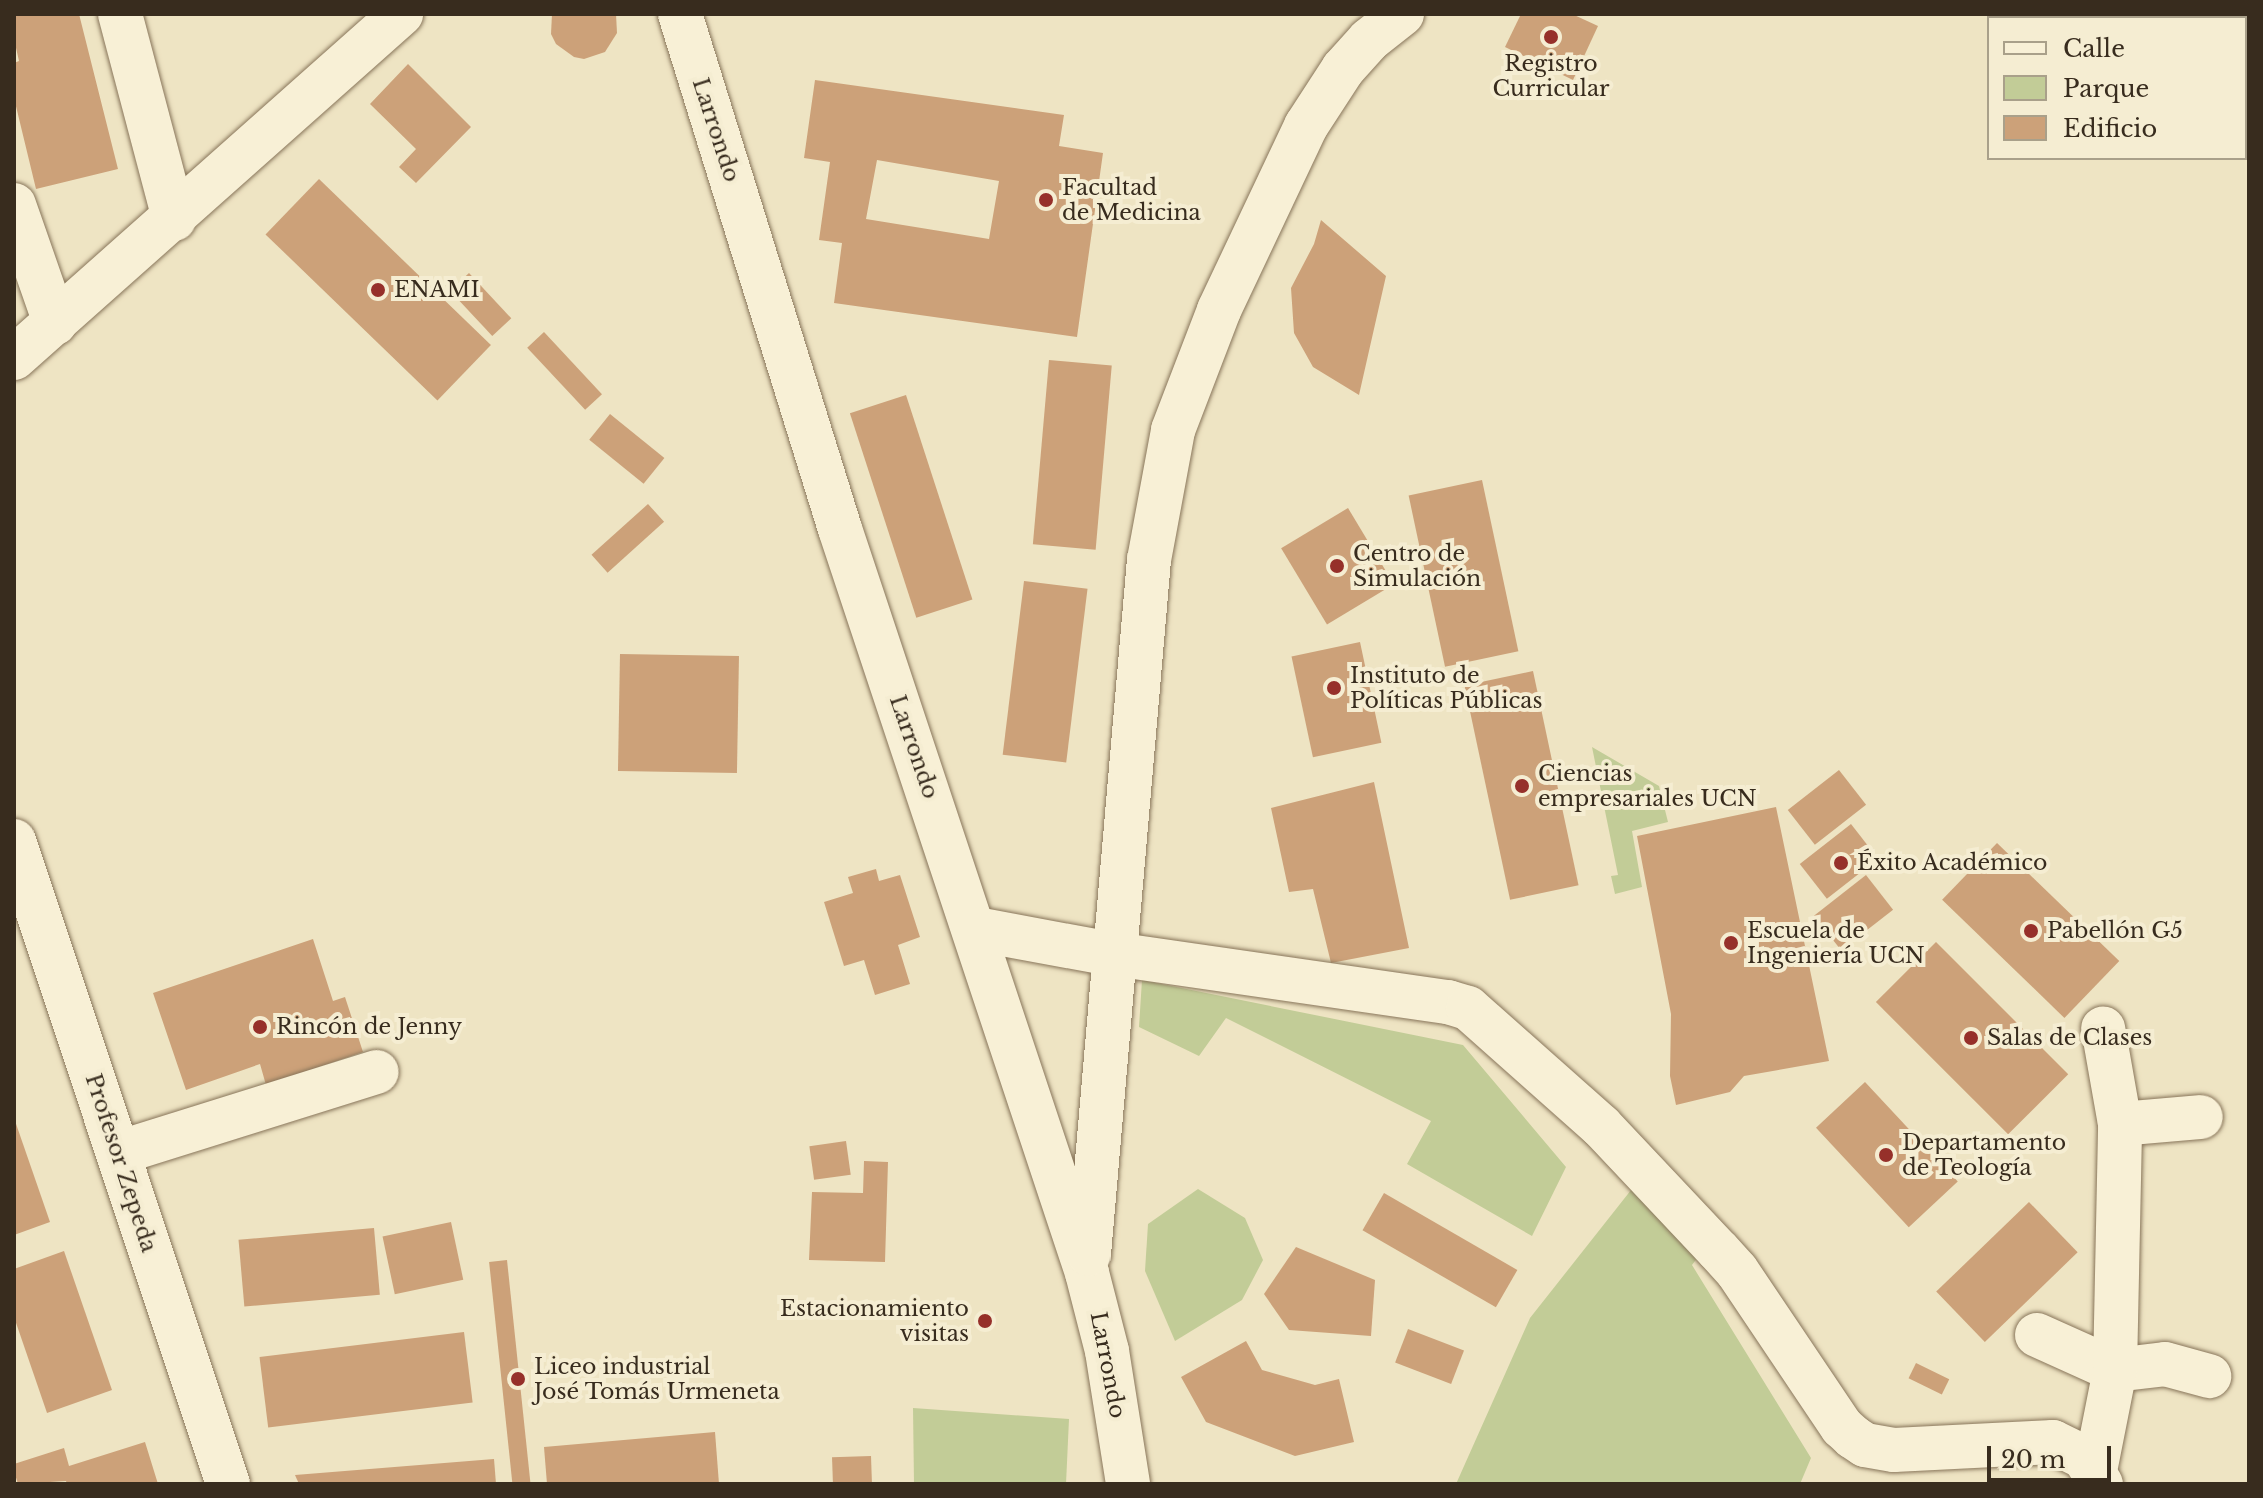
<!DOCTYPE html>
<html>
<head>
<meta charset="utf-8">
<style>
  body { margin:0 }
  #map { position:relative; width:2263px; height:1498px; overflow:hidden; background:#eee4c3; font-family:"Libre Baskerville",serif }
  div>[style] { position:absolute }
  .green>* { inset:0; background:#c2cc97 }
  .building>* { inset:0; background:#cca179; transform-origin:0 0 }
  .roads { filter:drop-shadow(0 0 2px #88755a) drop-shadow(0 0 2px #88755a) }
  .minor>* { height:44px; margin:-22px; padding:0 22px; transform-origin:22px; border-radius:22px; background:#f8f0d6 }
  .dots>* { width:22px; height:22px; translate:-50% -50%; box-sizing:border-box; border:4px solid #f5edd2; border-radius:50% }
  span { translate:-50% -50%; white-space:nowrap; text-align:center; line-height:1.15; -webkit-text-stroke:8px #f5edd2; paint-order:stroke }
  .poi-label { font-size:22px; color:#382c1e }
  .left { translate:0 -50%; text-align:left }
  .right { translate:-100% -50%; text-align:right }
  .street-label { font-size:22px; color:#382c1e }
  .frame { position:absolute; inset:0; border:16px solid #382c1e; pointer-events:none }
  .legend { position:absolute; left:1987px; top:16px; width:260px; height:144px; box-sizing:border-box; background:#f5edd2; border:2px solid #a9a08a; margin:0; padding:10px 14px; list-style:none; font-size:24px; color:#382c1e }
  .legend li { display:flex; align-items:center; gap:16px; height:40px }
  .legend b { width:40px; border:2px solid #a9a08a }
  .scale { position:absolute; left:1987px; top:1446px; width:124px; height:36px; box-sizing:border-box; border:4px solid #382c1e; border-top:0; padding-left:10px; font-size:24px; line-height:28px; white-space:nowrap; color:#382c1e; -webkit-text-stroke:6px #f5edd2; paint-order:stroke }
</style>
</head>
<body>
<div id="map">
  <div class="green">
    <i style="clip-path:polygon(1592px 747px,1659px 786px,1668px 822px,1632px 831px,1642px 887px,1615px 894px,1611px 876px,1618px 875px)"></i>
    <i style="clip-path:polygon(1142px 980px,1463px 1045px,1566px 1167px,1532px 1236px,1407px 1164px,1431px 1121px,1226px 1018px,1199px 1056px,1139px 1027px)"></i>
    <i style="clip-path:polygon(1635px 1185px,1706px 1246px,1692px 1265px,1811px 1458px,1800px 1484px,1456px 1484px,1530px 1318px)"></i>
    <i style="clip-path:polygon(1198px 1189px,1245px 1218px,1263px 1260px,1242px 1300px,1175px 1341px,1145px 1271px,1148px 1224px)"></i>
    <i style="clip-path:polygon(913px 1408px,1069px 1419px,1066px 1484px,914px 1484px)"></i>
  </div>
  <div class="building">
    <i style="clip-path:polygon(14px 14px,79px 14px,118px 169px,36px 189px,14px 98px,14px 63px,19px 61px,14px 39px)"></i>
    <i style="clip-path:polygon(552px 14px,616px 14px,617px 33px,605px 52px,584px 59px,574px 57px,556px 44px,551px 34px)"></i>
    <i style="clip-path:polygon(1521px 14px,1572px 14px,1598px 26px,1573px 80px,1505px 47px)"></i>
    <i style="clip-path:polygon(408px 64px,471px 127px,416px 183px,399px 167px,416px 149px,370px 104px)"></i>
    <i style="clip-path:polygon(evenodd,815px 80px,1064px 115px,1059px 146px,1103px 153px,1077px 337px,834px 303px,842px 243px,819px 240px,830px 162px,804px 158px,815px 80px,877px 160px,999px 181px,989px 239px,866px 219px,877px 160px)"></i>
    <i style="left:319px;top:179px;width:239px;height:77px;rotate:44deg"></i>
    <i style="clip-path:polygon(1321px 220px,1386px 276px,1359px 395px,1313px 367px,1294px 333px,1291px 288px,1314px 244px)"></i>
    <i style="left:469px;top:273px;width:62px;height:26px;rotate:47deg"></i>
    <i style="left:544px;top:332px;width:85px;height:23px;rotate:47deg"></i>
    <i style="left:1049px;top:360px;width:63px;height:185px;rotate:5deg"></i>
    <i style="left:906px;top:395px;width:215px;height:59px;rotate:72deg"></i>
    <i style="left:610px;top:414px;width:70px;height:33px;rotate:39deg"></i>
    <i style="left:1482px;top:480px;width:175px;height:75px;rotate:78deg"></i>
    <i style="left:648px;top:504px;width:24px;height:76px;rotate:48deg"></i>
    <i style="left:1348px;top:508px;width:89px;height:78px;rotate:59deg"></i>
    <i style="left:1024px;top:581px;width:64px;height:175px;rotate:7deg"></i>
    <i style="left:1360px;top:642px;width:103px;height:70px;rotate:78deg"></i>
    <i style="left:620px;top:654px;width:119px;height:117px;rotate:1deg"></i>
    <i style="left:1533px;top:671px;width:219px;height:70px;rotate:78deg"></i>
    <i style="left:1839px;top:770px;width:44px;height:65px;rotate:52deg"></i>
    <i style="clip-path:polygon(1374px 782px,1409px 948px,1331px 963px,1313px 889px,1289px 892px,1271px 808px)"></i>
    <i style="clip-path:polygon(1776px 807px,1829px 1061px,1744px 1076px,1730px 1092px,1676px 1105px,1670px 1076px,1671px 1014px,1637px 836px)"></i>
    <i style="left:1851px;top:824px;width:44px;height:65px;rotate:52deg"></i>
    <i style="left:1997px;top:843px;width:170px;height:79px;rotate:44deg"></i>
    <i style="clip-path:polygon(876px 869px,879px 881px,900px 875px,920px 937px,898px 945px,910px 984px,875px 995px,864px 960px,844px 966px,824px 902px,853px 893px,848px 877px)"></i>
    <i style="left:1866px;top:875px;width:44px;height:66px;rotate:52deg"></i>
    <i style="clip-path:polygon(313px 939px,333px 1001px,345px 997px,363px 1052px,266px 1085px,260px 1064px,186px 1090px,153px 993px)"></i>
    <i style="left:1936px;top:942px;width:187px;height:85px;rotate:45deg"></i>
    <i style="left:1865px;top:1082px;width:136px;height:67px;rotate:47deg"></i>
    <i style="clip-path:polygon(14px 1118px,50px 1222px,14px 1235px)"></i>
    <i style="left:846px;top:1141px;width:34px;height:37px;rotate:82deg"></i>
    <i style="clip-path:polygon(864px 1161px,888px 1162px,885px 1262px,809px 1260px,812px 1192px,863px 1193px)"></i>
    <i style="left:1384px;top:1193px;width:154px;height:43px;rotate:30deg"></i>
    <i style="left:2029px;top:1202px;width:70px;height:129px;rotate:46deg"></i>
    <i style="left:451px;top:1222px;width:59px;height:70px;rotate:78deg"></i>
    <i style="left:374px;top:1228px;width:67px;height:136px;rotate:85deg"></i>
    <i style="clip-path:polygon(1296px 1247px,1375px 1280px,1371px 1336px,1289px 1330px,1264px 1294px)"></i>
    <i style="clip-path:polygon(64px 1251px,112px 1390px,47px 1413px,14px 1317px,14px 1269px)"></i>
    <i style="left:507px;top:1260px;width:225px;height:18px;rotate:84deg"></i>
    <i style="left:1408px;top:1329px;width:60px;height:36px;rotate:21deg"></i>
    <i style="left:464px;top:1332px;width:71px;height:206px;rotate:83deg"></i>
    <i style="clip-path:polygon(1246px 1341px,1262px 1370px,1315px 1385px,1339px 1379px,1354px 1442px,1295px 1456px,1206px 1422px,1181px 1377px)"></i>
    <i style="left:1916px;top:1363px;width:37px;height:17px;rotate:26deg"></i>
    <i style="clip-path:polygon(715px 1432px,719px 1484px,547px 1484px,544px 1447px)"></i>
    <i style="clip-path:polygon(145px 1442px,158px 1484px,67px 1484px,66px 1481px,18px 1484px,14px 1471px,14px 1464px,64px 1448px,69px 1466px)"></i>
    <i style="left:871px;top:1456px;width:28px;height:39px;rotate:88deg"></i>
    <i style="clip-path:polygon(494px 1459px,496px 1484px,299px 1484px,295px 1475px)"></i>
  </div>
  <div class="roads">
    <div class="minor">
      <i style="left:120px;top:14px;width:212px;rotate:75.2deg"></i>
      <i style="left:680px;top:14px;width:539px;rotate:72.74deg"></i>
      <i style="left:840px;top:529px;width:784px;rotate:71.63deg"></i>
      <i style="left:1087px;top:1273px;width:81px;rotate:75.6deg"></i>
      <i style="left:1107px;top:1351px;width:135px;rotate:81deg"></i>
      <i style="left:14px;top:205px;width:125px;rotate:70.8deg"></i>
      <i style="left:14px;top:358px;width:518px;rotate:-41.63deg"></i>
      <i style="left:14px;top:841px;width:678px;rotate:71.59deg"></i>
      <i style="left:976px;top:929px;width:126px;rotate:10.5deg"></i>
      <i style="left:1100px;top:952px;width:352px;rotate:8.2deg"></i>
      <i style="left:1448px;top:1002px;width:21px;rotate:17deg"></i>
      <i style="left:1468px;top:1008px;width:178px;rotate:41.6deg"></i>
      <i style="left:1601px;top:1126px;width:170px;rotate:46.7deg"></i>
      <i style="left:1718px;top:1250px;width:28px;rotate:48deg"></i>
      <i style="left:1737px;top:1271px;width:188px;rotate:56.1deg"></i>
      <i style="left:1842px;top:1427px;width:15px;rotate:42deg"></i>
      <i style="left:1853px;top:1437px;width:14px;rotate:34deg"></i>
      <i style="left:1865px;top:1445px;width:29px;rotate:10deg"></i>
      <i style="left:1894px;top:1450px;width:159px;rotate:-2.9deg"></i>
      <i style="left:2053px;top:1442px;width:34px;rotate:26deg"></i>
      <i style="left:2084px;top:1457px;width:32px;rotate:58deg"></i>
      <i style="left:2120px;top:1124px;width:81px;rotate:-4.9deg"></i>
      <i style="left:118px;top:1153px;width:271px;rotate:-17.4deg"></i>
      <i style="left:1089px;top:1254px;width:697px;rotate:-85.06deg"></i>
      <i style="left:1149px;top:560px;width:132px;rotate:-79.5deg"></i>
      <i style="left:1173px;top:430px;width:129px;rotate:-69deg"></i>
      <i style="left:1219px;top:310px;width:204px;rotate:-64.7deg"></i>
      <i style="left:1306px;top:126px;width:68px;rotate:-57deg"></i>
      <i style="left:1343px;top:69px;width:39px;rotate:-48deg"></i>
      <i style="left:1369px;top:40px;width:42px;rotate:-38.2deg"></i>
      <i style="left:2037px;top:1335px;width:85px;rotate:24.2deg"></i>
      <i style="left:2115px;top:1370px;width:50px;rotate:-6.8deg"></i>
      <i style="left:2165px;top:1364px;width:46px;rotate:15.3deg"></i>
      <i style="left:2095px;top:1471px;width:103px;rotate:-78.8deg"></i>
      <i style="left:2115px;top:1370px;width:246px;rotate:-88.8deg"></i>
      <i style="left:2120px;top:1124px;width:97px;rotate:-100deg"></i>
    </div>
  </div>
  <div class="dots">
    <i style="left:1551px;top:37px;background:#96302a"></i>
    <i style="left:1046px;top:200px;background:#96302a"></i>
    <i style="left:378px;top:290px;background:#96302a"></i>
    <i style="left:1337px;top:566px;background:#96302a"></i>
    <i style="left:1334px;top:688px;background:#96302a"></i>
    <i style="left:1522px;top:786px;background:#96302a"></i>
    <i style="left:1841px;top:863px;background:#96302a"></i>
    <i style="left:2031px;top:931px;background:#96302a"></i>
    <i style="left:1731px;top:943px;background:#96302a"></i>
    <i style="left:260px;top:1027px;background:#96302a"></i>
    <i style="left:1971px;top:1038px;background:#96302a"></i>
    <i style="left:1886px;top:1155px;background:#96302a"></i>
    <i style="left:985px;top:1321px;background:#96302a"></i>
    <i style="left:518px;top:1379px;background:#96302a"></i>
  </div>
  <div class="poi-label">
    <span style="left:1551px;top:76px">Registro<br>Curricular</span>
    <span class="left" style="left:1062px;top:200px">Facultad<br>de Medicina</span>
    <span class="left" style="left:394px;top:290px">ENAMI</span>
    <span class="left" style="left:1353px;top:566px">Centro de<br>Simulación</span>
    <span class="left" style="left:1350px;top:688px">Instituto de<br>Políticas Públicas</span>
    <span class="left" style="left:1538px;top:786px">Ciencias<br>empresariales UCN</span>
    <span class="left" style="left:1857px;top:863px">Éxito Académico</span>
    <span class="left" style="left:1747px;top:943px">Escuela de<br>Ingeniería UCN</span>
    <span class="left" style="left:2047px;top:931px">Pabellón G5</span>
    <span class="left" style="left:276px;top:1027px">Rincón de Jenny</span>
    <span class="left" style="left:1987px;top:1038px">Salas de Clases</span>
    <span class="left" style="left:1902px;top:1155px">Departamento<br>de Teología</span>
    <span class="right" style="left:969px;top:1321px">Estacionamiento<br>visitas</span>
    <span class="left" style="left:534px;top:1379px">Liceo industrial<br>José Tomás Urmeneta</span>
  </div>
  <div class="street-label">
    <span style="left:716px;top:130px;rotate:72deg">Larrondo</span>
    <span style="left:914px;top:747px;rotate:71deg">Larrondo</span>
    <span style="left:121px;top:1163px;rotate:72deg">Profesor Zepeda</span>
    <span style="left:1108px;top:1365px;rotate:79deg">Larrondo</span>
  </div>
  <div class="frame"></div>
  <ul class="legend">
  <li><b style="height:10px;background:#f8f0d6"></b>Calle</li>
  <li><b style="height:22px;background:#c2cc97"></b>Parque</li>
  <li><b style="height:22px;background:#cca179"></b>Edificio</li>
  </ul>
  <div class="scale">20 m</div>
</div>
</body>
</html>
